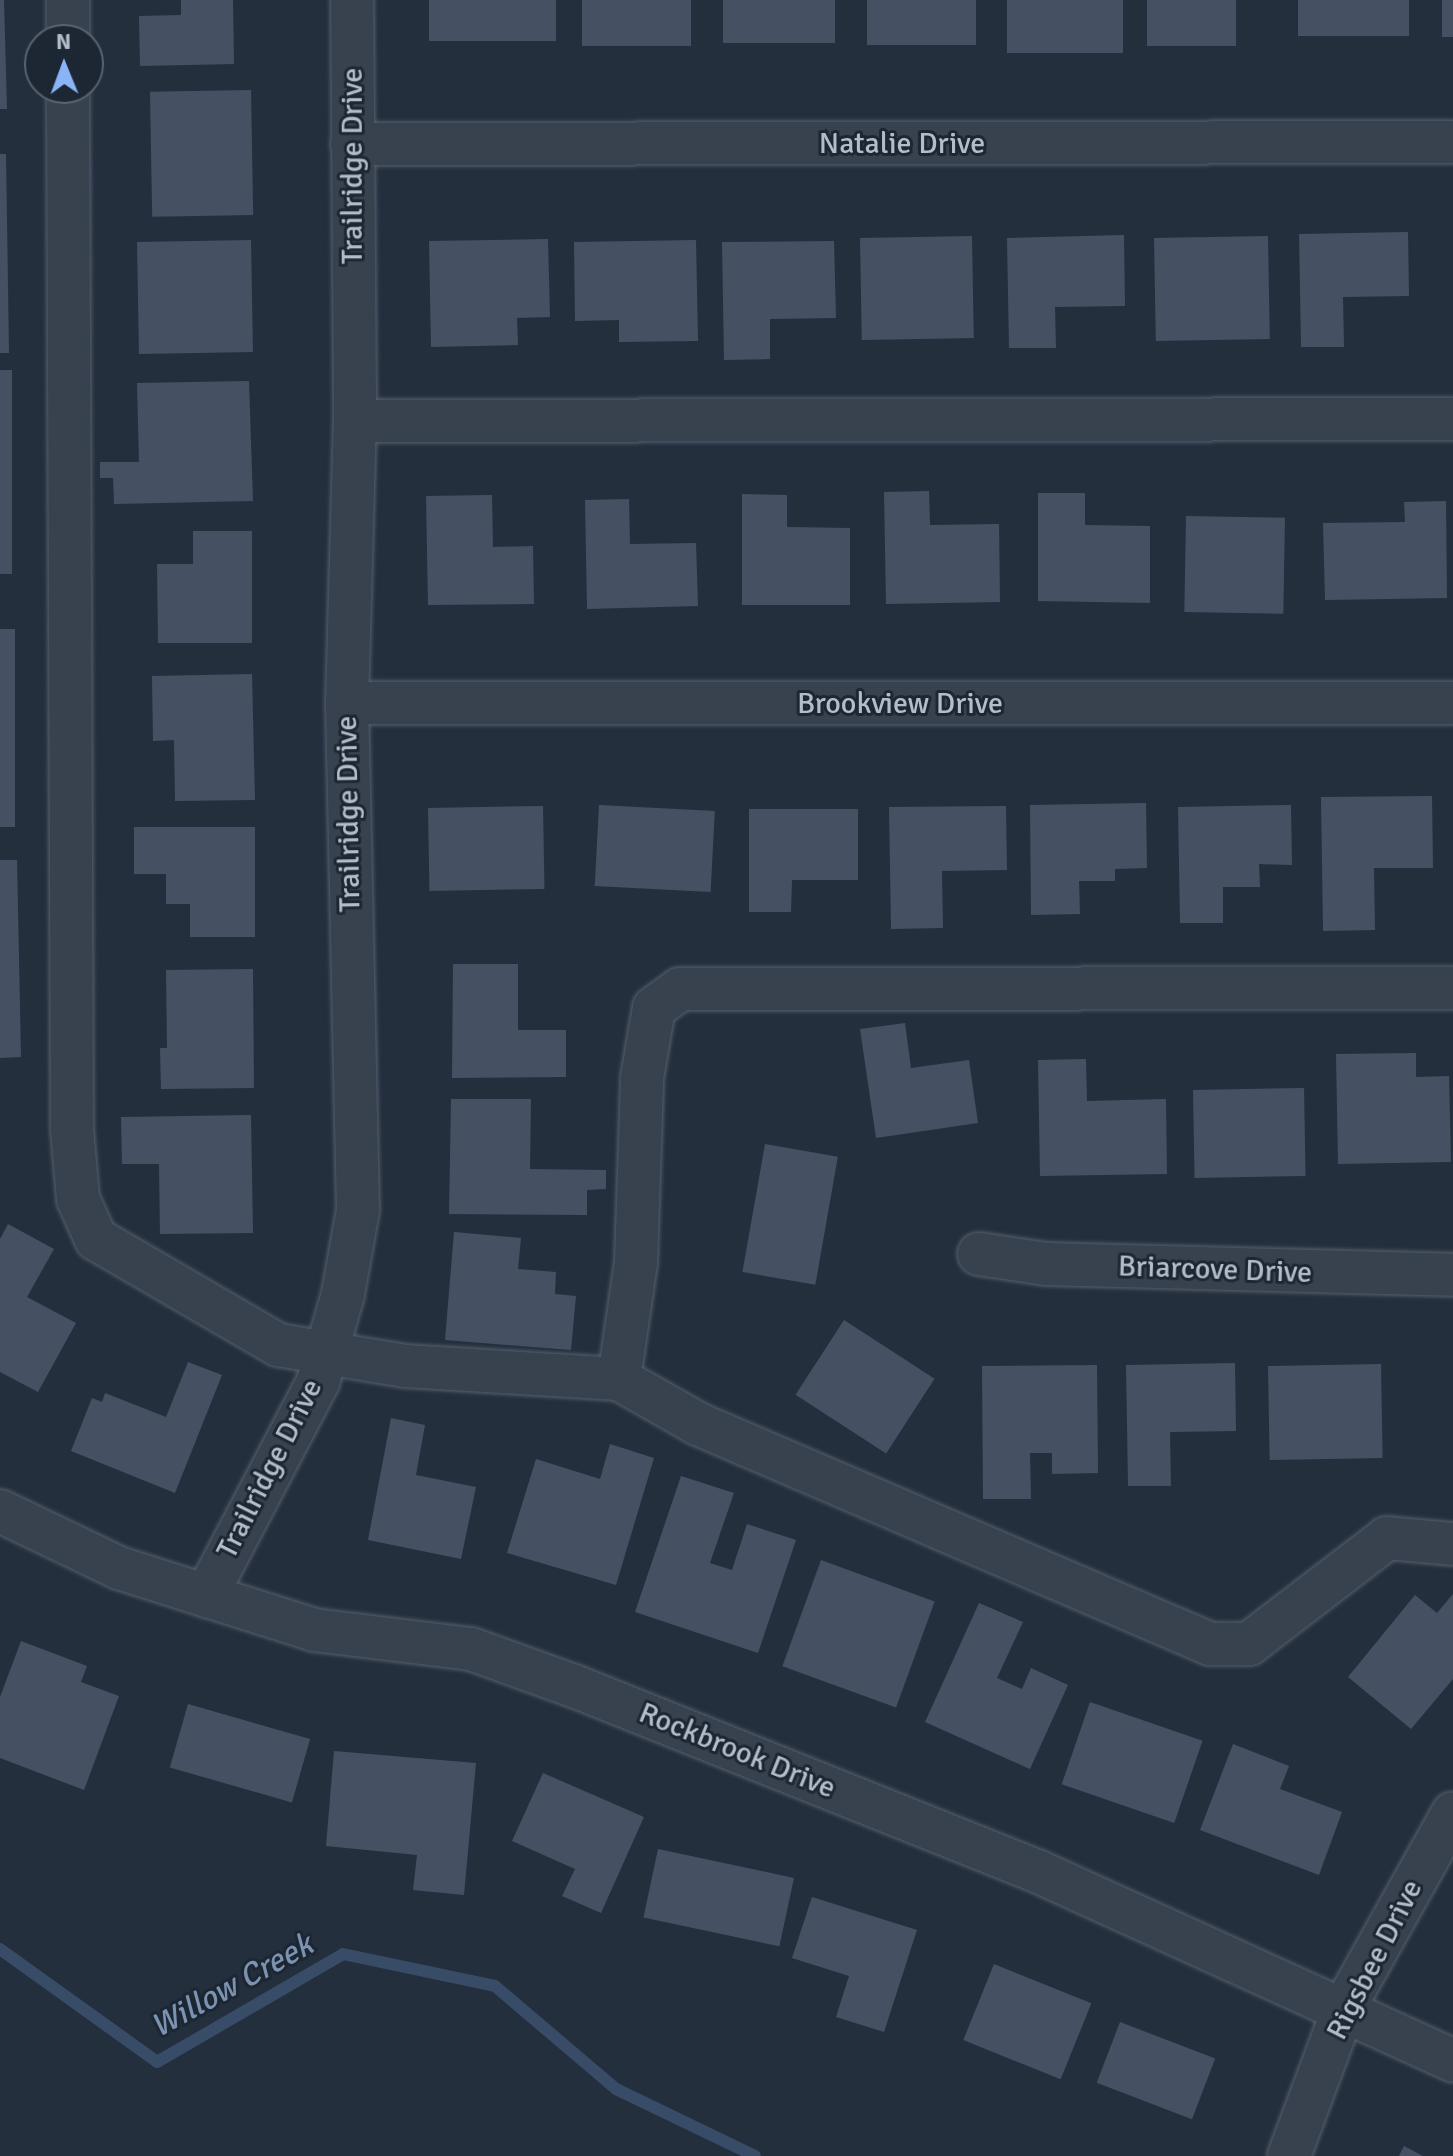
<!DOCTYPE html>
<html>
<head>
<meta charset="utf-8">
<style>
  body { margin:0 }
  #map { position:relative; width:1453px; height:2156px; overflow:hidden; background:#242f3e; font-family:Signika,sans-serif }
  div>[style] { position:absolute }
  .stream>* { height:12px; margin:-6px; padding:0 6px; transform-origin:6px; border-radius:6px; background:#394c67 }
  .building>* { inset:0; background:#455162; transform-origin:0 0 }
  .roads { filter:drop-shadow(0 0 2px #565f6c) drop-shadow(0 0 2px #565f6c) }
  .minor>* { height:42px; margin:-21px; padding:0 21px; transform-origin:21px; border-radius:21px; background:#38414e }
  span { translate:-50% -50%; white-space:nowrap; text-align:center; line-height:1.15; -webkit-text-stroke:6px #1d2633; paint-order:stroke }
  .street-label { font-size:30px; color:#b4bcc9 }
  .water-label { font-size:32px; color:#7c92b1; font-style:italic }
  .north { position:absolute; left:24px; top:24px; width:80px; height:80px; box-sizing:border-box; background:#1d2633; border:2px solid #59626f; border-radius:50%; rotate:359deg; font-size:22px; font-weight:700; line-height:32px; text-align:center; color:#b4bcc9 }
  .north::after { content:''; display:block; margin:auto; width:28px; height:36px; background:#8ab4f8; clip-path:polygon(50% 0,100% 100%,50% 72%,0 100%) }
</style>
</head>
<body>
<div id="map">
  <div class="stream">
    <i style="left:0;top:1949px;width:193px;rotate:35.7deg"></i>
    <i style="left:157px;top:2062px;width:215px;rotate:-30.1deg"></i>
    <i style="left:343px;top:1954px;width:155px;rotate:11.9deg"></i>
    <i style="left:495px;top:1986px;width:159px;rotate:40.4deg"></i>
    <i style="left:616px;top:2089px;width:154px;rotate:25.7deg"></i>
  </div>
  <div class="building">
    <i style="clip-path:polygon(0 0,4px 0,7px 109px,0 109px)"></i>
    <i style="clip-path:polygon(181px 0,233px 0,234px 64px,140px 66px,139px 16px,181px 15px)"></i>
    <i style="left:429px;top:0;width:127px;height:41px"></i>
    <i style="left:582px;top:0;width:109px;height:46px"></i>
    <i style="left:723px;top:0;width:112px;height:43px"></i>
    <i style="left:867px;top:0;width:109px;height:45px"></i>
    <i style="left:1007px;top:0;width:116px;height:53px"></i>
    <i style="left:1147px;top:0;width:89px;height:46px"></i>
    <i style="left:1298px;top:0;width:111px;height:36px"></i>
    <i style="left:1442px;top:0;width:11px;height:37px"></i>
    <i style="left:251px;top:90px;width:125px;height:101px;rotate:89deg"></i>
    <i style="clip-path:polygon(0 154px,6px 154px,9px 353px,0 353px)"></i>
    <i style="clip-path:polygon(1408px 232px,1409px 296px,1343px 297px,1344px 347px,1301px 347px,1299px 234px)"></i>
    <i style="clip-path:polygon(1124px 235px,1125px 306px,1055px 307px,1056px 348px,1009px 348px,1007px 238px)"></i>
    <i style="left:972px;top:236px;width:102px;height:112px;rotate:89deg"></i>
    <i style="left:1268px;top:236px;width:103px;height:114px;rotate:89deg"></i>
    <i style="clip-path:polygon(548px 239px,550px 317px,517px 318px,518px 345px,431px 347px,429px 241px)"></i>
    <i style="left:251px;top:240px;width:112px;height:114px;rotate:89deg"></i>
    <i style="clip-path:polygon(696px 240px,698px 341px,619px 342px,619px 320px,575px 321px,574px 242px)"></i>
    <i style="clip-path:polygon(834px 241px,836px 318px,770px 319px,770px 359px,724px 360px,722px 242px)"></i>
    <i style="left:0;top:370px;width:12px;height:204px"></i>
    <i style="clip-path:polygon(249px 381px,253px 501px,114px 504px,113px 478px,100px 478px,100px 462px,139px 462px,137px 383px)"></i>
    <i style="clip-path:polygon(929px 491px,930px 525px,999px 524px,1000px 602px,886px 604px,884px 492px)"></i>
    <i style="clip-path:polygon(1038px 493px,1085px 493px,1085px 525px,1150px 526px,1150px 603px,1038px 601px)"></i>
    <i style="clip-path:polygon(742px 494px,787px 495px,787px 527px,850px 528px,850px 605px,742px 605px)"></i>
    <i style="clip-path:polygon(492px 495px,493px 547px,533px 546px,534px 604px,428px 605px,426px 496px)"></i>
    <i style="clip-path:polygon(629px 499px,630px 544px,696px 543px,698px 606px,587px 609px,585px 500px)"></i>
    <i style="clip-path:polygon(1446px 501px,1447px 598px,1325px 600px,1323px 523px,1405px 522px,1404px 502px)"></i>
    <i style="left:1186px;top:516px;width:99px;height:96px;rotate:1deg"></i>
    <i style="clip-path:polygon(193px 531px,252px 531px,252px 643px,158px 643px,157px 564px,193px 564px)"></i>
    <i style="left:0;top:629px;width:15px;height:198px"></i>
    <i style="clip-path:polygon(252px 674px,255px 800px,175px 801px,174px 740px,153px 741px,152px 676px)"></i>
    <i style="clip-path:polygon(1432px 796px,1433px 868px,1374px 868px,1375px 930px,1323px 931px,1321px 797px)"></i>
    <i style="clip-path:polygon(1146px 803px,1147px 868px,1115px 869px,1115px 881px,1079px 881px,1080px 914px,1031px 915px,1030px 805px)"></i>
    <i style="left:599px;top:805px;width:116px;height:81px;rotate:3deg"></i>
    <i style="clip-path:polygon(1291px 805px,1292px 865px,1259px 864px,1260px 887px,1223px 887px,1223px 923px,1180px 923px,1178px 807px)"></i>
    <i style="left:543px;top:806px;width:83px;height:115px;rotate:89deg"></i>
    <i style="clip-path:polygon(1006px 806px,1007px 870px,942px 871px,943px 928px,891px 929px,889px 807px)"></i>
    <i style="clip-path:polygon(749px 809px,858px 809px,858px 880px,792px 880px,791px 912px,749px 912px)"></i>
    <i style="clip-path:polygon(134px 827px,255px 827px,255px 937px,190px 937px,190px 904px,166px 904px,166px 874px,134px 874px)"></i>
    <i style="clip-path:polygon(0 860px,17px 860px,21px 1057px,0 1058px)"></i>
    <i style="clip-path:polygon(453px 964px,518px 964px,518px 1030px,566px 1030px,566px 1077px,452px 1078px)"></i>
    <i style="clip-path:polygon(253px 969px,254px 1088px,161px 1089px,160px 1048px,167px 1048px,166px 970px)"></i>
    <i style="clip-path:polygon(905px 1023px,911px 1068px,969px 1060px,978px 1123px,876px 1138px,860px 1029px)"></i>
    <i style="clip-path:polygon(1416px 1053px,1416px 1077px,1449px 1076px,1451px 1162px,1338px 1164px,1336px 1054px)"></i>
    <i style="clip-path:polygon(1086px 1059px,1087px 1101px,1166px 1099px,1167px 1174px,1040px 1176px,1038px 1060px)"></i>
    <i style="left:1304px;top:1088px;width:88px;height:111px;rotate:89deg"></i>
    <i style="clip-path:polygon(451px 1099px,531px 1099px,530px 1169px,606px 1170px,606px 1189px,587px 1190px,587px 1215px,449px 1214px)"></i>
    <i style="clip-path:polygon(251px 1115px,253px 1233px,160px 1234px,159px 1164px,122px 1164px,121px 1117px)"></i>
    <i style="left:765px;top:1144px;width:74px;height:130px;rotate:10deg"></i>
    <i style="clip-path:polygon(8px 1224px,54px 1249px,27px 1297px,76px 1323px,38px 1392px,0 1372px,0 1239px)"></i>
    <i style="clip-path:polygon(454px 1232px,521px 1238px,518px 1269px,556px 1272px,555px 1294px,576px 1296px,571px 1350px,445px 1340px)"></i>
    <i style="left:844px;top:1320px;width:108px;height:89px;rotate:33deg"></i>
    <i style="clip-path:polygon(188px 1362px,222px 1375px,175px 1493px,71px 1451px,92px 1398px,102px 1402px,105px 1393px,166px 1417px)"></i>
    <i style="clip-path:polygon(1235px 1363px,1236px 1431px,1170px 1432px,1171px 1486px,1128px 1486px,1126px 1365px)"></i>
    <i style="left:1381px;top:1364px;width:94px;height:113px;rotate:89deg"></i>
    <i style="clip-path:polygon(1097px 1365px,1098px 1473px,1052px 1474px,1052px 1453px,1030px 1453px,1031px 1499px,983px 1499px,982px 1366px)"></i>
    <i style="clip-path:polygon(391px 1418px,425px 1425px,416px 1475px,476px 1487px,461px 1559px,368px 1540px)"></i>
    <i style="clip-path:polygon(610px 1444px,654px 1458px,616px 1585px,507px 1553px,536px 1459px,600px 1479px)"></i>
    <i style="clip-path:polygon(681px 1476px,734px 1493px,710px 1563px,732px 1570px,747px 1524px,796px 1540px,758px 1653px,635px 1612px)"></i>
    <i style="left:821px;top:1560px;width:121px;height:113px;rotate:20deg"></i>
    <i style="clip-path:polygon(1453px 1594px,1453px 1679px,1411px 1729px,1348px 1677px,1415px 1595px,1437px 1613px)"></i>
    <i style="clip-path:polygon(979px 1603px,1023px 1622px,997px 1678px,1022px 1689px,1031px 1668px,1068px 1685px,1030px 1769px,925px 1722px)"></i>
    <i style="clip-path:polygon(21px 1641px,87px 1666px,81px 1682px,119px 1696px,84px 1790px,0 1758px,0 1697px)"></i>
    <i style="left:1090px;top:1702px;width:119px;height:87px;rotate:19deg"></i>
    <i style="left:188px;top:1704px;width:127px;height:66px;rotate:16deg"></i>
    <i style="clip-path:polygon(1233px 1744px,1289px 1766px,1280px 1789px,1342px 1812px,1319px 1875px,1200px 1830px)"></i>
    <i style="clip-path:polygon(334px 1751px,476px 1763px,464px 1895px,413px 1890px,417px 1855px,326px 1846px)"></i>
    <i style="clip-path:polygon(543px 1773px,644px 1817px,601px 1913px,562px 1896px,575px 1869px,512px 1841px)"></i>
    <i style="left:658px;top:1849px;width:139px;height:70px;rotate:12deg"></i>
    <i style="clip-path:polygon(812px 1897px,917px 1930px,884px 2032px,836px 2017px,849px 1976px,792px 1958px)"></i>
    <i style="left:994px;top:1964px;width:105px;height:82px;rotate:22deg"></i>
    <i style="left:1120px;top:2022px;width:102px;height:65px;rotate:21deg"></i>
    <i style="clip-path:polygon(1404px 2146px,1423px 2156px,1399px 2156px)"></i>
  </div>
  <div class="roads">
    <div class="minor">
      <i style="left:68px;top:40px;width:40px;rotate:-90deg"></i>
      <i style="left:68px;top:88px;width:1041px;rotate:89.78deg"></i>
      <i style="left:72px;top:1129px;width:70px;rotate:85.1deg"></i>
      <i style="left:78px;top:1199px;width:44px;rotate:65.8deg"></i>
      <i style="left:96px;top:1239px;width:211px;rotate:30.2deg"></i>
      <i style="left:278px;top:1345px;width:129px;rotate:9.4deg"></i>
      <i style="left:405px;top:1366px;width:214px;rotate:3.5deg"></i>
      <i style="left:619px;top:1379px;width:91px;rotate:29.7deg"></i>
      <i style="left:698px;top:1424px;width:557px;rotate:23.25deg"></i>
      <i style="left:1210px;top:1644px;width:39px"></i>
      <i style="left:1249px;top:1644px;width:174px;rotate:-37.5deg"></i>
      <i style="left:1387px;top:1538px;width:66px;rotate:5.2deg"></i>
      <i style="left:352px;top:144px;width:1101px;rotate:-0.1deg"></i>
      <i style="left:355px;top:421px;width:1098px;rotate:-0.1deg"></i>
      <i style="left:347px;top:703px;width:1106px"></i>
      <i style="left:979px;top:1254px;width:68px;rotate:8.5deg"></i>
      <i style="left:1046px;top:1264px;width:407px;rotate:1.5deg"></i>
      <i style="left:619px;top:1379px;width:117px;rotate:-81.7deg"></i>
      <i style="left:636px;top:1263px;width:185px;rotate:-88.1deg"></i>
      <i style="left:642px;top:1078px;width:71px;rotate:-80.3deg"></i>
      <i style="left:654px;top:1008px;width:32px;rotate:-36deg"></i>
      <i style="left:680px;top:989px;width:773px;rotate:-0.07deg"></i>
      <i style="left:0;top:1511px;width:132px;rotate:25.6deg"></i>
      <i style="left:119px;top:1568px;width:205px;rotate:17.6deg"></i>
      <i style="left:314px;top:1630px;width:158px;rotate:6.9deg"></i>
      <i style="left:471px;top:1649px;width:109px;rotate:19.8deg"></i>
      <i style="left:574px;top:1686px;width:499px;rotate:21.8deg"></i>
      <i style="left:1037px;top:1871px;width:457px;rotate:24.5deg"></i>
      <i style="left:206px;top:1596px;width:242px;rotate:-62.4deg"></i>
      <i style="left:318px;top:1382px;width:91px;rotate:-74.1deg"></i>
      <i style="left:343px;top:1294px;width:85px;rotate:-79.9deg"></i>
      <i style="left:358px;top:1210px;width:507px;rotate:-91.24deg"></i>
      <i style="left:347px;top:703px;width:293px;rotate:-88.4deg"></i>
      <i style="left:355px;top:410px;width:410px;rotate:-90.4deg"></i>
      <i style="left:1289px;top:2156px;width:158px;rotate:-69.6deg"></i>
      <i style="left:1344px;top:2008px;width:223px;rotate:-60.8deg"></i>
    </div>
  </div>
  <div class="street-label">
    <span style="left:902px;top:144px">Natalie Drive</span>
    <span style="left:353px;top:166px;rotate:-90deg">Trailridge Drive</span>
    <span style="left:900px;top:704px">Brookview Drive</span>
    <span style="left:349px;top:814px;rotate:-91deg">Trailridge Drive</span>
    <span style="left:1215px;top:1270px;rotate:2deg">Briarcove Drive</span>
    <span style="left:270px;top:1469px;rotate:-63deg">Trailridge Drive</span>
    <span style="left:737px;top:1751px;rotate:22deg">Rockbrook Drive</span>
    <span style="left:1375px;top:1960px;rotate:-63deg">Rigsbee Drive</span>
  </div>
  <div class="water-label">
    <span style="left:232px;top:1986px;rotate:-29deg">Willow Creek</span>
  </div>
  <div class="north">N</div>
</div>
</body>
</html>
